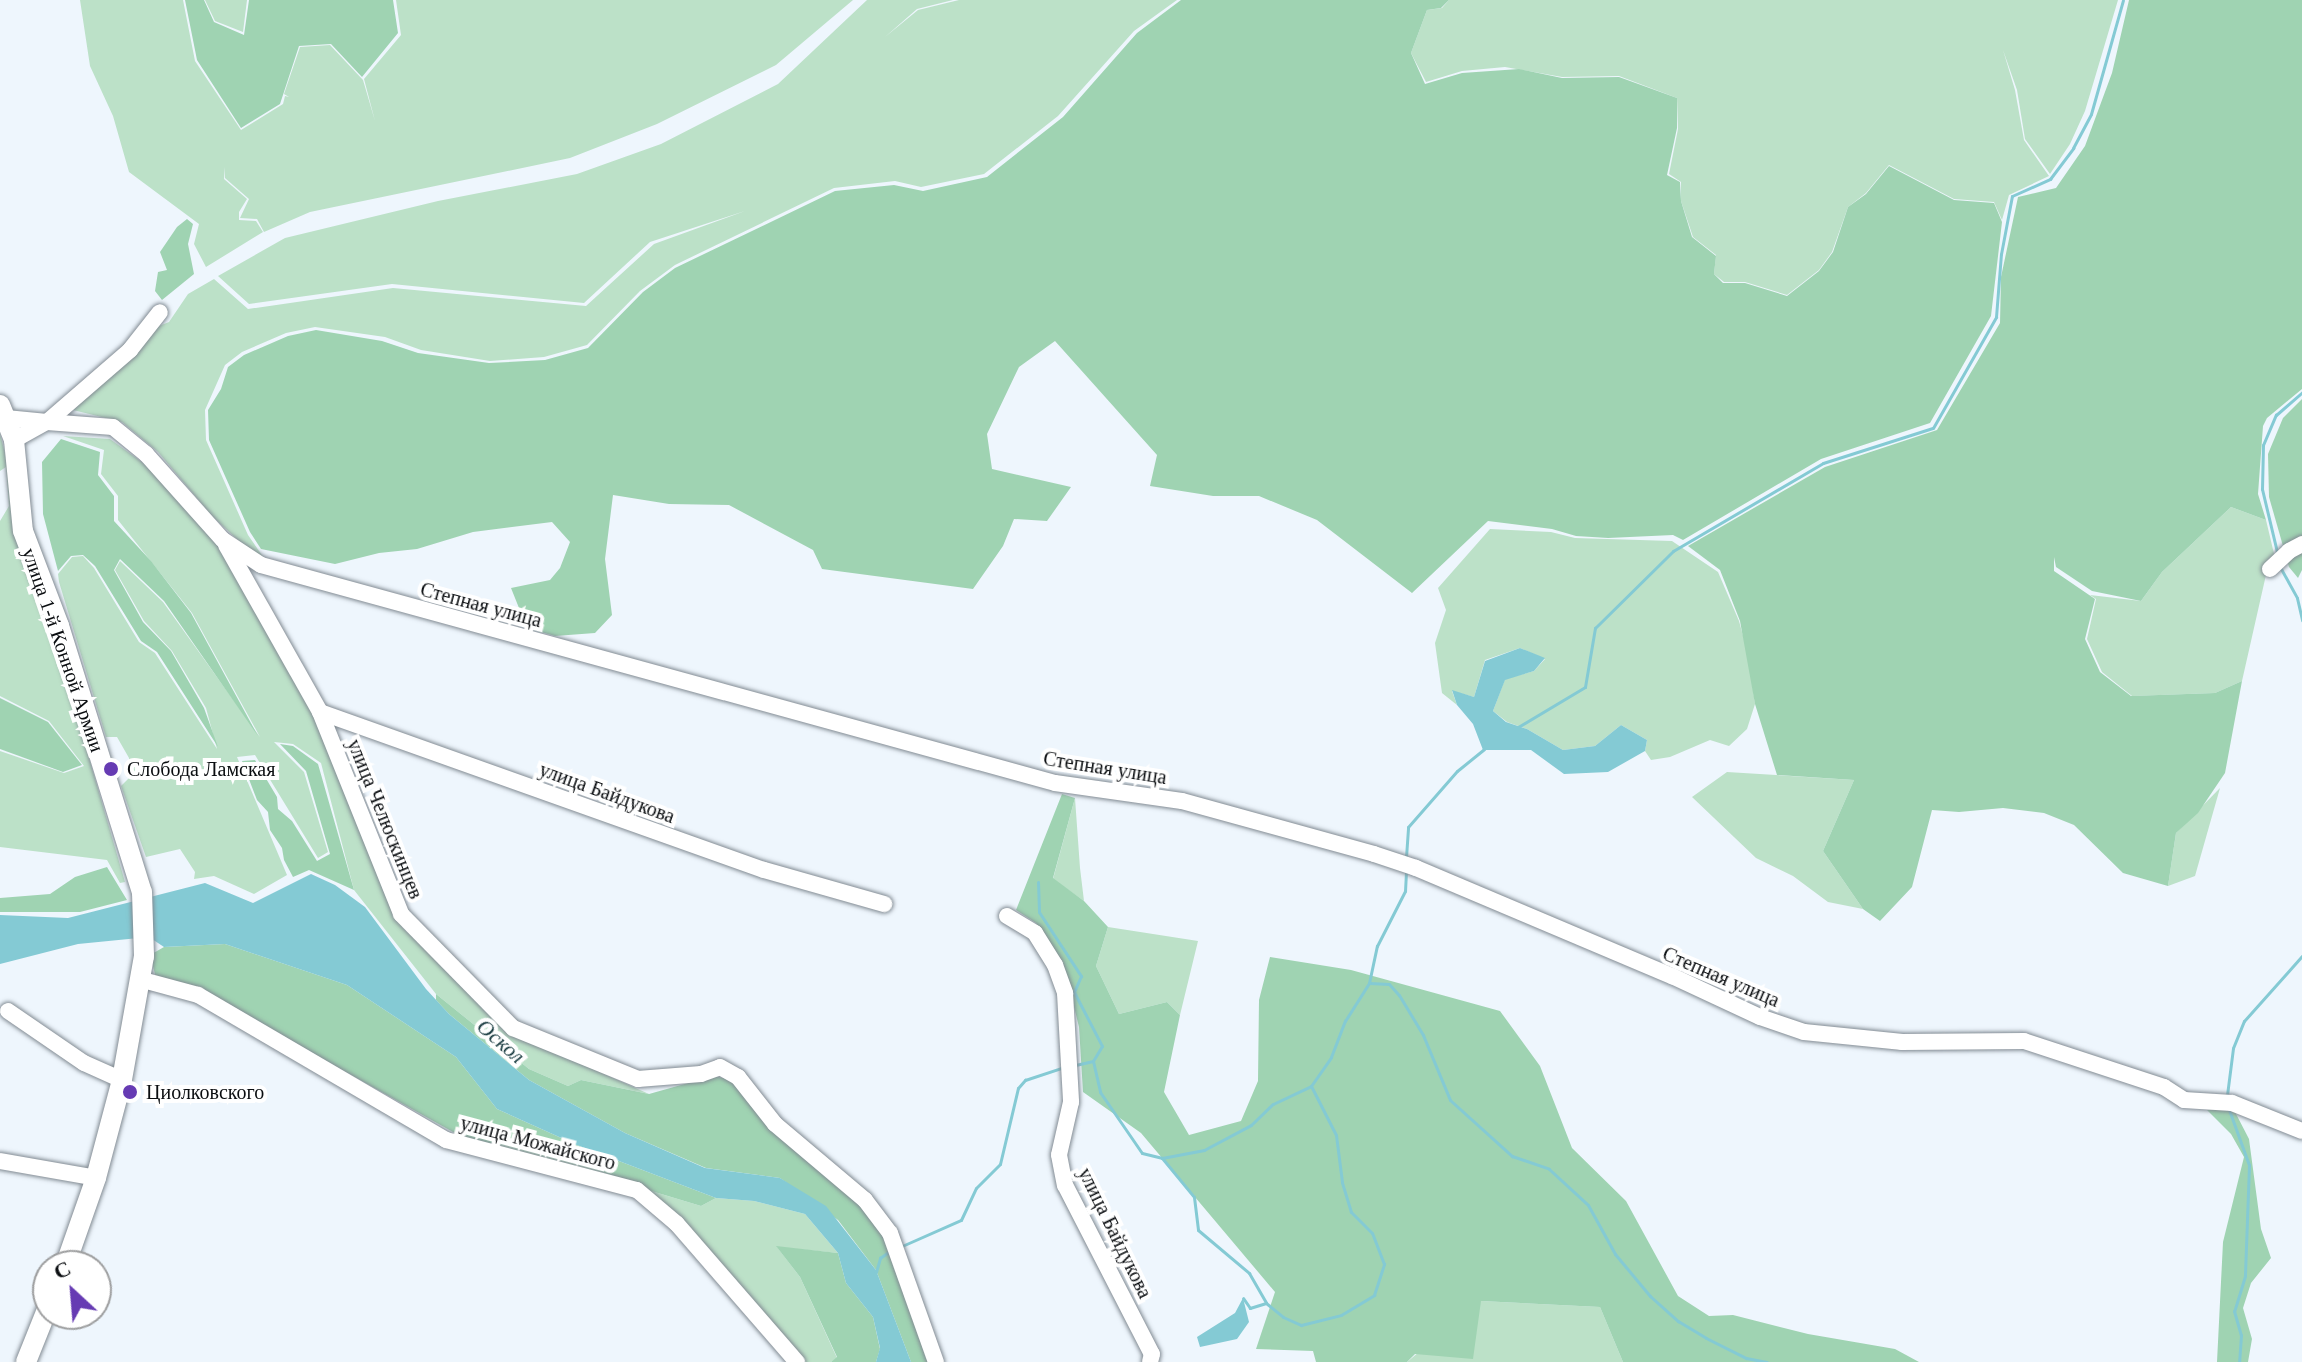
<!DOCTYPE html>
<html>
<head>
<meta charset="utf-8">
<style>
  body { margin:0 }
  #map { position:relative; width:2302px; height:1362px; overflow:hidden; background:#eef6fd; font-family:"Times New Roman",serif }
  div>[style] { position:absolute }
  .green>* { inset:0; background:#bce1c8 }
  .forest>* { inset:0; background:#9fd3b2 }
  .water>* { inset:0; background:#84cad4 }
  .stream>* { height:3px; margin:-1.5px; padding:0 1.5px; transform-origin:1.5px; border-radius:1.5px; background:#84cad4 }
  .roads { filter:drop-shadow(0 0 2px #828b93) drop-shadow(0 0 2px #828b93) }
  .minor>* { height:16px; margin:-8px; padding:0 8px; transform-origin:8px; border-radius:8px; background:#fff }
  .major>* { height:20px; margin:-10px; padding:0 10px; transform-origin:10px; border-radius:10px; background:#fff }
  .dots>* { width:22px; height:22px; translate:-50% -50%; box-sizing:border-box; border:4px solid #fff; border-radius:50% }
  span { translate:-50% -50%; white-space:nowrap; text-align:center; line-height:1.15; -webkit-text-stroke:8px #fff; paint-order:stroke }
  .street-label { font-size:20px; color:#0a0d10 }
  .poi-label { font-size:20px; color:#0a0d10 }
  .left { translate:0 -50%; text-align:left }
  .water-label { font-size:22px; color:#15383d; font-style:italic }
  .north { position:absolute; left:32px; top:1250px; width:80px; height:80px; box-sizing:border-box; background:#fff; border:2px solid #9d9e9f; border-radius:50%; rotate:334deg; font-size:22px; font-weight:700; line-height:32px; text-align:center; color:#0a0d10 }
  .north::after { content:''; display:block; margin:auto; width:28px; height:36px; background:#663bb3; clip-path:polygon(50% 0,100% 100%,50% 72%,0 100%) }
</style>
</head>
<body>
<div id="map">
  <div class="green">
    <i style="clip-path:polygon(80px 0,183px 0,195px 61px,241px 130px,283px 104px,285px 96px,289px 97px,284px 94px,300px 47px,330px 45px,363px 80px,375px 121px,364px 79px,401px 35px,396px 0,853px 0,776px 65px,657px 124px,570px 158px,310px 212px,264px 232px,257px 219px,240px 218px,249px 199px,225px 178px,225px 167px,224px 179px,247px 199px,239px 212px,239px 220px,256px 221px,263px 232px,206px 267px,194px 244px,199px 224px,129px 172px,113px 116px,90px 66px)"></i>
    <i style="clip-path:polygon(205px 0,247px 0,243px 32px,215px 21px)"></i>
    <i style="clip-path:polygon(867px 0,953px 0,917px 9px,885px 37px,918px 10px,959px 0,1177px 0,1134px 31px,1058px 116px,984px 174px,921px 187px,895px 181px,834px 188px,675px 265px,640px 291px,587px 345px,544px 357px,490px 361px,421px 350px,385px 337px,315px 327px,286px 333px,242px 352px,225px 365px,205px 410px,206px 440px,248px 535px,264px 558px,253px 554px,212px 516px,158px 452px,122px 422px,73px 410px,159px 326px,169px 322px,188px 294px,214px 279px,248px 309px,393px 288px,586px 306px,654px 244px,745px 211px,650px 242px,584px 303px,392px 284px,249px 304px,218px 276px,285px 238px,438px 201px,577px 174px,661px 144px,778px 84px)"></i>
    <i style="clip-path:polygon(1449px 0,2118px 0,2085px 111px,2070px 144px,2050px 174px,2025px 139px,2017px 90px,2003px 50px,2015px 90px,2024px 140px,2049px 176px,2009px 195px,2002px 220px,1994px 202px,1954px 199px,1889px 165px,1866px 193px,1848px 207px,1832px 252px,1819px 270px,1787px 295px,1745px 282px,1724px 282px,1714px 274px,1716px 255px,1693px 237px,1681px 201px,1681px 182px,1669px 174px,1678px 129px,1677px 98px,1619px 76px,1562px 77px,1505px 67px,1462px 71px,1426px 82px,1411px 53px,1427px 10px,1442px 8px)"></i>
    <i style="clip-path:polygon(0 434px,47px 613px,125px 882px,120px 883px,107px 860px,0 847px,0 751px,64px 773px,84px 766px,49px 721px,0 696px,0 521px,9px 506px,6px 467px,0 471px)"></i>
    <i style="clip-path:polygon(63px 436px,110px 439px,157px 473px,218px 546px,283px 655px,317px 722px,393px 912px,403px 928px,521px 1037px,649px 1094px,581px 1080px,568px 1086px,529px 1069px,436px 994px,354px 890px,321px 763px,293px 744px,274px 742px,304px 772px,328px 852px,318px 858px,255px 755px,237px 757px,287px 875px,254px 894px,214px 876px,194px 879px,195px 872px,180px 849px,146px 857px,121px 786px,130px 777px,129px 758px,117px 737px,106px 737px,59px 582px,58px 574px,72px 557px,83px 556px,94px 568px,139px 642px,155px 653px,217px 749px,206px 708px,172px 651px,144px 621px,115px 570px,120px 561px,163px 602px,260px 737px,192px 613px,118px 520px,118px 496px,101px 474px,104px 450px)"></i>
    <i style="clip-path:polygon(2231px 507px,2266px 520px,2275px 558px,2268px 566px,2242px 681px,2215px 693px,2132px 696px,2102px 672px,2087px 639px,2096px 599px,2090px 595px,2141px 601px,2162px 572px)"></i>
    <i style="clip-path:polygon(1490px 529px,1551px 532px,1575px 538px,1672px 541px,1718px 572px,1739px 621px,1748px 654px,1755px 704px,1747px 729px,1729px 746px,1710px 740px,1670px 757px,1651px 760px,1645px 751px,1647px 740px,1621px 725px,1595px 746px,1563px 750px,1527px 729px,1507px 722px,1493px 711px,1505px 679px,1534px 671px,1545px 659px,1520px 648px,1485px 660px,1474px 697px,1452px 691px,1457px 705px,1442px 693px,1441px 686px,1435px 643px,1446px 610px,1438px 588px)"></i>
    <i style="clip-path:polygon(1727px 772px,1854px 780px,1823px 851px,1863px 909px,1828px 902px,1793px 876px,1756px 858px,1692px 797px)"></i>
    <i style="clip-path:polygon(2220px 788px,2195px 876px,2168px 886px,2176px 833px)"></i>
    <i style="clip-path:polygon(1075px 798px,1080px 868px,1084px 901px,1053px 879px)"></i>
    <i style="clip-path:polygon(1108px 927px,1198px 941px,1180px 1015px,1167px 1002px,1119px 1014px,1096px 966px)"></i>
    <i style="clip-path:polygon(469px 1141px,547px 1149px,638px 1187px,701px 1206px,716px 1198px,754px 1201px,805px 1214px,838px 1253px,777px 1247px,800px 1277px,837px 1358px,831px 1362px,802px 1362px,638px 1187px)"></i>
    <i style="clip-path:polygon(1481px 1301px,1600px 1307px,1623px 1362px,1407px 1362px)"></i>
  </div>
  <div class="forest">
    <i style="clip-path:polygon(185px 0,204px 0,214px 22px,244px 35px,249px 0,393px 0,398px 33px,362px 77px,331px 44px,299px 46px,280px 104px,241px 128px,197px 60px)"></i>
    <i style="clip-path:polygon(1181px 0,1449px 0,1441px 8px,1427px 10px,1411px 53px,1425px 84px,1462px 73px,1519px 69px,1562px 78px,1619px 77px,1677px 98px,1677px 128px,1667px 175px,1680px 182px,1681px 201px,1692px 237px,1716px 256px,1714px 274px,1723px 283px,1745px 283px,1787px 296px,1819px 271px,1833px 252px,1848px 207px,1866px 194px,1889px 166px,1954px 200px,1994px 203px,2002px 222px,1991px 316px,1930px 423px,1821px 459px,1683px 540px,1673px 535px,1608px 538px,1576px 536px,1552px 529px,1488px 521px,1412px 593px,1317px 520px,1259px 496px,1213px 496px,1150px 486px,1157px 455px,1055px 341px,1019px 367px,987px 434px,992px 469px,1071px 487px,1047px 521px,1014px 519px,1003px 546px,973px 589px,822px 569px,813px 550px,729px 505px,669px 504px,613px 495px,605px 559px,612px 615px,595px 633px,555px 636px,527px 628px,511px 588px,550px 580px,560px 568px,570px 542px,552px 522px,473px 532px,417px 549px,379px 553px,335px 564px,261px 549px,250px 532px,209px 440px,208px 410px,221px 389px,228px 367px,244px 355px,288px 336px,316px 330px,382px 341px,418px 353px,489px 363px,545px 360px,588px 348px,643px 292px,675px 268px,835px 191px,894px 185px,923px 191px,987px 177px,1063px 117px,1137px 33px)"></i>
    <i style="clip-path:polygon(2129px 0,2302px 0,2302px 389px,2267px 418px,2263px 426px,2258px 494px,2266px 520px,2231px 507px,2162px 572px,2141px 601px,2092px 591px,2056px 567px,2054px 557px,2054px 571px,2095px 599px,2085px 639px,2100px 672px,2131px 696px,2215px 693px,2242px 681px,2225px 773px,2198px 813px,2176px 833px,2168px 886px,2123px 873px,2074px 825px,2044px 813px,2003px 808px,1959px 812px,1932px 810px,1912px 887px,1880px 921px,1863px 909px,1823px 851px,1854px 780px,1777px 775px,1755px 704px,1740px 621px,1720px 570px,1688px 546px,1825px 467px,1937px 430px,2000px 323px,2001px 277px,2018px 197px,2056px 188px,2085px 146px,2112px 73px)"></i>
    <i style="clip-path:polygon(187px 219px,193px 224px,188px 244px,194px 274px,162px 300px,155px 291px,158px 272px,167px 270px,160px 252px,177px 227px)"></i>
    <i style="clip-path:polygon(2302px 399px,2302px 570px,2298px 578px,2289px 567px,2269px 497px,2268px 454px,2283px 418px)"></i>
    <i style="clip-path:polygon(61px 439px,100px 452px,98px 475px,114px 496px,114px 521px,151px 561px,191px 613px,258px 736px,164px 601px,120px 559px,114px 570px,143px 622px,171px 651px,204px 708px,218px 747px,157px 652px,141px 641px,95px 566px,83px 555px,71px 556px,58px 571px,43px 514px,42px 462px)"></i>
    <i style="clip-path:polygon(0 698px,48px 722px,82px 765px,63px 772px,0 749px)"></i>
    <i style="clip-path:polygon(280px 744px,293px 746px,318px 764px,354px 890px,309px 870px,293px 877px,284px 860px,282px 848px,270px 830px,268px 812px,257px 800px,242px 761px,255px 760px,277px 797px,278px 809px,292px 821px,317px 861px,330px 854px,306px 771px)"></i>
    <i style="clip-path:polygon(1062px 794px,1075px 798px,1053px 878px,1084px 901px,1108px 927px,1096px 966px,1119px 1014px,1167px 1002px,1180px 1015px,1164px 1092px,1189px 1135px,1241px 1121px,1258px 1081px,1259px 1000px,1270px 957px,1351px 970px,1500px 1011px,1540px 1066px,1572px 1148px,1626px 1201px,1678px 1296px,1709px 1316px,1733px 1315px,1808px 1334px,1895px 1349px,1919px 1362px,1623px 1362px,1600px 1307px,1481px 1301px,1473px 1359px,1415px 1354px,1407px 1362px,1316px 1362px,1313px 1351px,1256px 1349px,1275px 1292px,1141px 1133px,1083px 1092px,1079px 1027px,1063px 962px,1036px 923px,1016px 910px)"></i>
    <i style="clip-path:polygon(107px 867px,127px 900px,80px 912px,0 912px,0 898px,50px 894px,75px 877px)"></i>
    <i style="clip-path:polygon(225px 944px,347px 985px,456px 1057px,497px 1109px,577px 1145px,716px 1198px,701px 1206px,638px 1187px,547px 1149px,469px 1141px,198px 989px,156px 978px,150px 955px,164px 947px)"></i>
    <i style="clip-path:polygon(436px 994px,529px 1069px,568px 1086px,581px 1080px,649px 1094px,713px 1076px,734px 1080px,862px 1206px,888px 1238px,929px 1362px,911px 1362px,876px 1270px,838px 1220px,780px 1178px,706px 1168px,625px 1133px,529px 1080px,449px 1014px,436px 1000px)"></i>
    <i style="clip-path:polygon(2207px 1110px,2234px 1110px,2249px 1139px,2261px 1229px,2271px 1258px,2251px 1283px,2243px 1308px,2252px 1339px,2248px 1362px,2217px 1362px,2223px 1242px,2244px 1157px,2231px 1134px)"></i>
    <i style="clip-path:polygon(776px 1246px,838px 1253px,846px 1283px,873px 1317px,880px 1349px,876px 1362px,831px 1362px,837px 1357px,800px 1277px)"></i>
  </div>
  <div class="water">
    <i style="clip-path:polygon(1520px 648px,1545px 658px,1534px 671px,1505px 680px,1493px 711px,1506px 722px,1527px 729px,1563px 750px,1595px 746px,1621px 725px,1647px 740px,1645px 751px,1608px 772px,1564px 774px,1531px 750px,1483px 750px,1473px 724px,1457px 705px,1452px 690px,1474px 697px,1485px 661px)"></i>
    <i style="clip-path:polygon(311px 874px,335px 885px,365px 907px,426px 989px,449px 1014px,529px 1080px,625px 1133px,705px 1168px,780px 1178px,826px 1206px,876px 1270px,911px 1362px,876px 1362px,880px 1348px,873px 1317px,846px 1283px,838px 1253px,805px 1214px,754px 1201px,716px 1198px,577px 1145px,497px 1109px,456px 1057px,347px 985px,225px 944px,164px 947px,149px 937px,78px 944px,0 964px,0 915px,68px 918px,205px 883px,253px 903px)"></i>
    <i style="clip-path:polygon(1243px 1298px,1249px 1322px,1237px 1339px,1200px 1347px,1197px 1337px,1235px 1313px)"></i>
  </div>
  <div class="stream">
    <i style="left:2277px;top:552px;width:65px;rotate:-103.4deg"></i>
    <i style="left:2262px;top:489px;width:44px;rotate:-88.7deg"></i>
    <i style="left:2263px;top:445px;width:33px;rotate:-67deg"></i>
    <i style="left:2276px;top:415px;width:35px;rotate:-41deg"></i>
    <i style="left:2280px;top:567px;width:35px;rotate:61deg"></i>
    <i style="left:2297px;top:598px;width:23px;rotate:77deg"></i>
    <i style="left:1518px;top:727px;width:78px;rotate:-30.8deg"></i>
    <i style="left:1585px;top:687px;width:60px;rotate:-80.4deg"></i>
    <i style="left:1595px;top:628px;width:110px;rotate:-44.6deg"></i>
    <i style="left:1673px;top:551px;width:174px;rotate:-30.4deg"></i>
    <i style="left:1823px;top:463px;width:115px;rotate:-17.7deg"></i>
    <i style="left:1933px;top:428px;width:128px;rotate:-60.4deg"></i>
    <i style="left:1996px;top:317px;width:63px;rotate:-85.5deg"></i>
    <i style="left:2001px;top:254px;width:59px;rotate:-79.3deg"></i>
    <i style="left:2012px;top:196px;width:42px;rotate:-24.1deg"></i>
    <i style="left:2050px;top:179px;width:39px;rotate:-53deg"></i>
    <i style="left:2073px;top:148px;width:38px;rotate:-62deg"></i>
    <i style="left:2091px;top:114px;width:118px;rotate:-74.3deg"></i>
    <i style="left:1406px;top:857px;width:30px;rotate:-86deg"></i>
    <i style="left:1408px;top:827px;width:74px;rotate:-48.8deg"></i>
    <i style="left:1457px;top:771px;width:35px;rotate:-39deg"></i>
    <i style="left:1038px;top:882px;width:30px;rotate:88deg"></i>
    <i style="left:1039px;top:912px;width:77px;rotate:56.7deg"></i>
    <i style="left:1081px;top:976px;width:17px;rotate:114deg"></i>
    <i style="left:1074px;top:992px;width:61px;rotate:62.6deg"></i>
    <i style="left:1102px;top:1046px;width:17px;rotate:121deg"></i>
    <i style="left:1093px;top:1061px;width:18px;rotate:167deg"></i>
    <i style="left:1369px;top:983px;width:20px;rotate:3deg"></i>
    <i style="left:1389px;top:984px;width:15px;rotate:48deg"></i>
    <i style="left:1399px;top:995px;width:47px;rotate:59deg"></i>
    <i style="left:1423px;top:1035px;width:70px;rotate:67.4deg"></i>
    <i style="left:1450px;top:1100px;width:84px;rotate:42.1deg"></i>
    <i style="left:1512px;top:1156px;width:39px;rotate:19deg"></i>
    <i style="left:1549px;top:1169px;width:53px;rotate:42.7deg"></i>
    <i style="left:1588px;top:1205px;width:56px;rotate:61.1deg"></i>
    <i style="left:1615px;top:1254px;width:55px;rotate:50.2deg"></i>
    <i style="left:1650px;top:1296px;width:38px;rotate:42deg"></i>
    <i style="left:1678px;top:1321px;width:33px;rotate:31deg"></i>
    <i style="left:1706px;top:1338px;width:45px;rotate:26.6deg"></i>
    <i style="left:1746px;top:1358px;width:21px;rotate:11deg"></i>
    <i style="left:1093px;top:1061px;width:32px;rotate:77deg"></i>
    <i style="left:1100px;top:1092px;width:74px;rotate:55.5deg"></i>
    <i style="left:1142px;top:1153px;width:21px;rotate:14deg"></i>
    <i style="left:1162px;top:1158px;width:43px;rotate:-10.8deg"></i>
    <i style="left:1204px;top:1150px;width:53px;rotate:-28deg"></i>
    <i style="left:1251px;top:1125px;width:30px;rotate:-44deg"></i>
    <i style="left:1273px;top:1104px;width:42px;rotate:-25.3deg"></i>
    <i style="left:1311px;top:1086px;width:35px;rotate:-55deg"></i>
    <i style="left:1331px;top:1057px;width:39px;rotate:-69deg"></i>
    <i style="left:1345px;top:1021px;width:45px;rotate:-57.7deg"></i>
    <i style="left:1369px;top:983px;width:38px;rotate:-78deg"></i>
    <i style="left:1377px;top:946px;width:62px;rotate:-63deg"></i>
    <i style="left:1405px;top:891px;width:22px;rotate:-87deg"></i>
    <i style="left:2227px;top:1095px;width:47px;rotate:-82.7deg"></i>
    <i style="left:2233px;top:1048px;width:29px;rotate:-68deg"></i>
    <i style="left:2244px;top:1021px;width:87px;rotate:-48.3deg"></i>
    <i style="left:2228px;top:1107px;width:62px;rotate:70.1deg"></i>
    <i style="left:2249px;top:1165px;width:111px;rotate:92.1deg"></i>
    <i style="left:2245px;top:1276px;width:37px;rotate:107deg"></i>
    <i style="left:2234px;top:1311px;width:25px;rotate:74deg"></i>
    <i style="left:2241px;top:1335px;width:27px;rotate:94deg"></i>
    <i style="left:1162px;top:1158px;width:50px;rotate:50.6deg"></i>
    <i style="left:1194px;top:1197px;width:33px;rotate:83deg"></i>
    <i style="left:1198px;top:1230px;width:67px;rotate:40.1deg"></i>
    <i style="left:1249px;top:1273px;width:34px;rotate:60deg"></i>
    <i style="left:1266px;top:1303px;width:17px;rotate:163deg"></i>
    <i style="left:1250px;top:1308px;width:12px;rotate:-125deg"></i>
    <i style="left:902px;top:1246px;width:64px;rotate:-23.8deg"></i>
    <i style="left:961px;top:1220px;width:35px;rotate:-65deg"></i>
    <i style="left:976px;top:1188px;width:34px;rotate:-45deg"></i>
    <i style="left:1000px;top:1164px;width:78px;rotate:-76.7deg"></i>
    <i style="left:1018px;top:1088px;width:11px;rotate:-49deg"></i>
    <i style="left:1025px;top:1080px;width:41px;rotate:-18.4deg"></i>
    <i style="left:876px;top:1272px;width:15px;rotate:-74deg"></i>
    <i style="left:880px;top:1258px;width:14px;rotate:-36deg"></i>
    <i style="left:1266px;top:1303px;width:22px;rotate:39deg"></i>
    <i style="left:1283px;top:1317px;width:20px;rotate:24deg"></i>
    <i style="left:1301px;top:1325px;width:41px;rotate:-14deg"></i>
    <i style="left:1341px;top:1315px;width:39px;rotate:-31deg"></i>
    <i style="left:1374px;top:1295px;width:33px;rotate:-72deg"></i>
    <i style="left:1384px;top:1264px;width:33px;rotate:-111deg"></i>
    <i style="left:1372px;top:1233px;width:30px;rotate:-135deg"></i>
    <i style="left:1351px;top:1212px;width:31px;rotate:-107deg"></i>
    <i style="left:1342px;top:1182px;width:47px;rotate:-97.3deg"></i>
    <i style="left:1336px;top:1135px;width:55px;rotate:-117deg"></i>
  </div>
  <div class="roads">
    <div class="minor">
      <i style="left:6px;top:418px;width:41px;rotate:5.6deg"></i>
      <i style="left:47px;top:422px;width:110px;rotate:-40.9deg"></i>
      <i style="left:130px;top:350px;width:48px;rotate:-51.7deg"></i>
      <i style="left:14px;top:440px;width:38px;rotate:-29deg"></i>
      <i style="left:47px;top:422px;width:66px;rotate:4.3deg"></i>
      <i style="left:113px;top:427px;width:43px;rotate:39.3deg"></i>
      <i style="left:146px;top:454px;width:115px;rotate:48.2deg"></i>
      <i style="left:223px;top:540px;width:45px;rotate:33.3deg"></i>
      <i style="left:261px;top:565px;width:823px;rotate:15.35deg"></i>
      <i style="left:1055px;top:783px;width:128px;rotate:8.1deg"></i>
      <i style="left:1182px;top:801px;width:199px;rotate:15.4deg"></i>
      <i style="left:1374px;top:854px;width:44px;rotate:18.4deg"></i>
      <i style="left:1416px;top:868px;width:278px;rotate:22.9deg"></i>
      <i style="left:1672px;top:976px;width:97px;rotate:25deg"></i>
      <i style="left:1760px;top:1017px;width:46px;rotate:18.8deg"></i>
      <i style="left:1804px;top:1032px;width:99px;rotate:5.8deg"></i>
      <i style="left:1902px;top:1042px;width:122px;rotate:-0.5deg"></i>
      <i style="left:2024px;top:1041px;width:147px;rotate:18.2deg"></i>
      <i style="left:2164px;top:1087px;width:24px;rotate:33deg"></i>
      <i style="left:2184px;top:1100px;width:48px;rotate:3.6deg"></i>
      <i style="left:2232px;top:1103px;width:75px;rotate:21.8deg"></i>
      <i style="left:226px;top:545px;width:192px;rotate:60.6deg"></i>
      <i style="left:320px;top:712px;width:218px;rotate:68.1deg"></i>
      <i style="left:401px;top:914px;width:160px;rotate:45.5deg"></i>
      <i style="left:513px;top:1028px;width:135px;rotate:22.2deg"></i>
      <i style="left:638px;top:1079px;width:63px;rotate:-4.5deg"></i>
      <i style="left:701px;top:1074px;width:20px;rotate:-20deg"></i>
      <i style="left:720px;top:1067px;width:21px;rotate:29deg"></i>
      <i style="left:738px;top:1077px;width:60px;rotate:51.8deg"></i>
      <i style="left:775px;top:1124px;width:118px;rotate:40.2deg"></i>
      <i style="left:865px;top:1200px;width:41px;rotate:52.9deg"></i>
      <i style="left:890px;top:1233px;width:137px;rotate:70.4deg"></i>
      <i style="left:2270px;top:569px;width:26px;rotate:-43deg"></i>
      <i style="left:2289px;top:551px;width:15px;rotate:-28deg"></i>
      <i style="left:320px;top:712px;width:471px;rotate:19.6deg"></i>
      <i style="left:764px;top:870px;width:125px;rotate:15.8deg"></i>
      <i style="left:1007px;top:916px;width:33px;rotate:31deg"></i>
      <i style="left:1035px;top:933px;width:38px;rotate:58deg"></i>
      <i style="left:1055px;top:965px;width:30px;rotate:70deg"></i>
      <i style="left:1065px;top:993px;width:109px;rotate:86.8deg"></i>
      <i style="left:1071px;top:1102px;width:54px;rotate:102.8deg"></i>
      <i style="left:1059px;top:1155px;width:31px;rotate:79deg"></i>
      <i style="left:1065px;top:1185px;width:190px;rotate:62.8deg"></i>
      <i style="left:1152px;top:1354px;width:8px;rotate:104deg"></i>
      <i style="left:139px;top:979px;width:61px;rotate:15.2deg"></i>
      <i style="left:198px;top:995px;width:287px;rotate:30.3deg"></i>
      <i style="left:446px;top:1140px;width:197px;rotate:14.7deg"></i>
      <i style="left:637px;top:1190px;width:52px;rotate:40.4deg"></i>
      <i style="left:677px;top:1224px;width:183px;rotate:49deg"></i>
      <i style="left:8px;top:1011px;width:92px;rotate:34.4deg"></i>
      <i style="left:84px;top:1063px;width:42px;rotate:24.1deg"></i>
      <i style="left:0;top:1161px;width:97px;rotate:10deg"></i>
    </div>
    <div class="major">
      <i style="left:0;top:405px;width:38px;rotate:68deg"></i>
      <i style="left:14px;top:440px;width:91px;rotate:84.4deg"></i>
      <i style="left:23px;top:531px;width:102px;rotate:69.2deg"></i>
      <i style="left:59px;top:626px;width:279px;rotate:72.7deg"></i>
      <i style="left:142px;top:892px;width:64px;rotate:88.2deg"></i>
      <i style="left:144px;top:956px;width:126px;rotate:100.1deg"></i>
      <i style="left:122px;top:1080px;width:101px;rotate:104.9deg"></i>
      <i style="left:96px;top:1178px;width:93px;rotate:109.4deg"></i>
      <i style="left:26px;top:1362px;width:59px;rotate:-68.2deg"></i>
    </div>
  </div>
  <div class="dots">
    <i style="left:111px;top:769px;background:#663bb3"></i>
    <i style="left:130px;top:1092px;background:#663bb3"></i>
  </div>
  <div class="street-label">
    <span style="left:481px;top:605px;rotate:15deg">Степная улица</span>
    <span style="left:63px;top:650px;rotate:71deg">улица 1-й Конной Армии</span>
    <span style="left:1105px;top:768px;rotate:9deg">Степная улица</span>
    <span style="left:607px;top:793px;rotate:20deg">улица Байдукова</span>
    <span style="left:385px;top:819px;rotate:68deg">улица Челюскинцев</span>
    <span style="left:1721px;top:977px;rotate:23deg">Степная улица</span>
    <span style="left:538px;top:1143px;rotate:15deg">улица Можайского</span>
    <span style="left:1115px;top:1233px;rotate:64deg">улица Байдукова</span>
  </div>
  <div class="poi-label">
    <span class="left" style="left:127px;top:769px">Слобода Ламская</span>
    <span class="left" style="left:146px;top:1092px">Циолковского</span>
  </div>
  <div class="water-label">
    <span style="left:501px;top:1041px;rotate:41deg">Оскол</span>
  </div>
  <div class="north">С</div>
</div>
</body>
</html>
